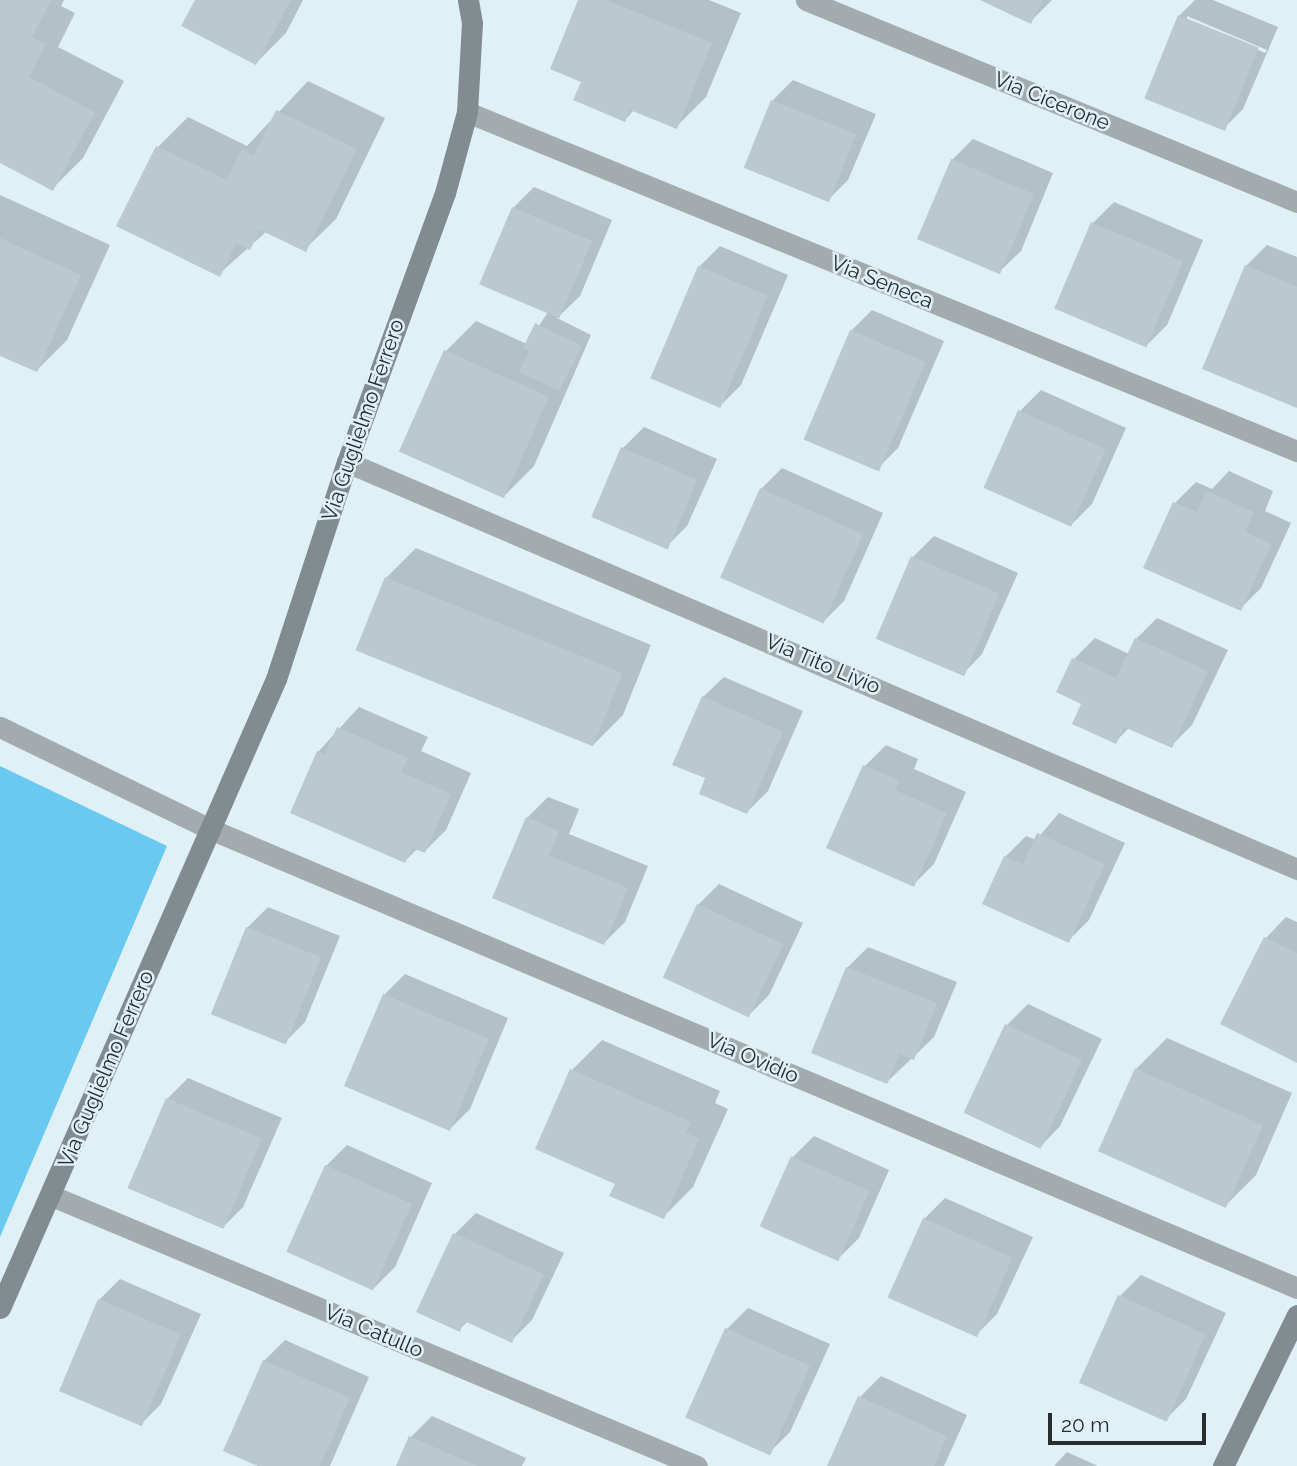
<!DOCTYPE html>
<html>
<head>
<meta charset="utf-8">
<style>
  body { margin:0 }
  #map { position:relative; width:1297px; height:1466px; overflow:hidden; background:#e0f0f7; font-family:Raleway,sans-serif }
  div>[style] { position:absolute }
  .green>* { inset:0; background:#6ac9f0 }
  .shadow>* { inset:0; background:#0003 }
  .building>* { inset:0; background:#bac9d0; transform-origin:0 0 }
  .street>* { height:21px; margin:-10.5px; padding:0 10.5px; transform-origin:10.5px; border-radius:10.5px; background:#a4abae }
  .secondary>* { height:21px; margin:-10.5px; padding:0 10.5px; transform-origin:10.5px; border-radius:10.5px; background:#818b90 }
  span { translate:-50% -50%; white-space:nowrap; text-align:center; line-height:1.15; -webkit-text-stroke:5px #e0f0f7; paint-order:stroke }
  .street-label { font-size:21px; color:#262c2f }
  .scale { position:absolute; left:1048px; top:1413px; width:158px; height:32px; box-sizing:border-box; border:4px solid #262c2f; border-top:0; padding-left:9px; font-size:21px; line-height:24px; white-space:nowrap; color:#262c2f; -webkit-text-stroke:5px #e0f0f7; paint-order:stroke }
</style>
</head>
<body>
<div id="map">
  <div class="green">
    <i style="clip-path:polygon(0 766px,167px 846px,0 1237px)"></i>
  </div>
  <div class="shadow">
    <i style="clip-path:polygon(0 0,64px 0,61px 6px,75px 13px,58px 47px,124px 81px,83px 158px,52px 189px,0 161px)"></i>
    <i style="clip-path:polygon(197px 0,303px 0,286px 33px,256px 63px)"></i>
    <i style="clip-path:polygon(580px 0,709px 0,741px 13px,706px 97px,676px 127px,634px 110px,625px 120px,583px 81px)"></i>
    <i style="clip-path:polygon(984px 0,1052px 0,1031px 21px)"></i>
    <i style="clip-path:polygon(evenodd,1195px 0,1213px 0,1278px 27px,1243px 109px,1222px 130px,1179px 16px,1195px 0,1187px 16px,1267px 50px,1265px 53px,1187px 20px,1187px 16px)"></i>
    <i style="clip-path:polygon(793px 80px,876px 114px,848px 180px,827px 201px,772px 101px)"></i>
    <i style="clip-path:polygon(308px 81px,385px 118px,336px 219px,305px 249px,267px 231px,219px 274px,158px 147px,188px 117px,247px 146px)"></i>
    <i style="clip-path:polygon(973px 139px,1053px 173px,1021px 251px,1000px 271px,952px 160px)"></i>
    <i style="clip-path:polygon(534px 187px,612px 220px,580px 296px,557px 318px,591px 335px,534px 466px,504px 496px,446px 351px,476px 321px,527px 344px,548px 312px,513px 208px)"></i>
    <i style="clip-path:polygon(0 195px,110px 245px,67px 340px,37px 370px,0 354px)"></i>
    <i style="clip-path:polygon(1114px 202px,1203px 240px,1167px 325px,1146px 346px,1093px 223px)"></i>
    <i style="clip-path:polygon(1267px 245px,1297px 257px,1297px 405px,1246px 266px)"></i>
    <i style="clip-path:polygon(720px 246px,788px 275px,741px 385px,720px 406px,699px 267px)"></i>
    <i style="clip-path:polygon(872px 310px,944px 341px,898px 448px,877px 469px,851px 331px)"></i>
    <i style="clip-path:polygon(1041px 390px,1126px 428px,1092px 504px,1071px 525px,1020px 411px)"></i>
    <i style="clip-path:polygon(644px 427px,717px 459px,687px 526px,666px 547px,593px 515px,623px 448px)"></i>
    <i style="clip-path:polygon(782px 468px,883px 513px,844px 601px,823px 622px,761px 489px)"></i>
    <i style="clip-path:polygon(1229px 471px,1273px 491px,1265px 511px,1291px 523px,1261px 588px,1240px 609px,1175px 503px,1196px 482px,1212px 489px)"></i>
    <i style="clip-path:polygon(934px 536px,1018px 573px,982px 654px,962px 675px,913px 557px)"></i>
    <i style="clip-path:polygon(416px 548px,651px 645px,623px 715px,592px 746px,386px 578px)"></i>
    <i style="clip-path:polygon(1157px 618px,1228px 650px,1192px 725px,1171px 746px,1130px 727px,1115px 742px,1083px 703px,1059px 692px,1074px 659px,1095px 638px,1129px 654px,1136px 639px)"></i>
    <i style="clip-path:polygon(724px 677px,803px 711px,768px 791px,747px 812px,707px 777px,703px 697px)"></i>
    <i style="clip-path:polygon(359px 707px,428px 737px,421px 751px,471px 773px,446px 830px,425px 851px,418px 848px,405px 861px,318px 752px)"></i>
    <i style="clip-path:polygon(886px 745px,918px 759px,914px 769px,966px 792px,934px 864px,913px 885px,828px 847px,865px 766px)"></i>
    <i style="clip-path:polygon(548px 797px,579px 809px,569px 834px,648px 866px,625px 922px,604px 943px,494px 897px,527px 818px)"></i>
    <i style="clip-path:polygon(1059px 813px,1125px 843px,1089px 920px,1068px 941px,1005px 857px,1026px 836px,1036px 840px)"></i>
    <i style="clip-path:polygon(719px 884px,803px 923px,769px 995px,748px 1016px,698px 905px)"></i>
    <i style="clip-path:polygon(268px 907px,340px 936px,305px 1022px,284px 1043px,247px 928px)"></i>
    <i style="clip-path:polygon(1286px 917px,1297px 922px,1297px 1061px,1223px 1023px,1266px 938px)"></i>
    <i style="clip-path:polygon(868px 947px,957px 982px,934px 1037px,887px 1082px,847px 968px)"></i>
    <i style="clip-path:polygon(405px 974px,508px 1018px,470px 1109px,449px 1130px,384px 995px)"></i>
    <i style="clip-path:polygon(1028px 1004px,1102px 1039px,1060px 1126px,1040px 1147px,966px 1112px,1007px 1025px)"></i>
    <i style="clip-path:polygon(1167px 1038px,1292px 1093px,1256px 1175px,1226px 1205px,1100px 1150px,1136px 1069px)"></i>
    <i style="clip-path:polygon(602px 1040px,720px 1091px,715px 1103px,728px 1109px,693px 1187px,663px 1217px,617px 1183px,572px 1070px)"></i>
    <i style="clip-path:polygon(188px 1078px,282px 1118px,243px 1207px,222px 1228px,128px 1187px,167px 1099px)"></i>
    <i style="clip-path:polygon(814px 1136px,889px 1170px,859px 1238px,838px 1259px,793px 1157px)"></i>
    <i style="clip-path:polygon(347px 1145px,432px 1183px,395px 1267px,374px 1288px,326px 1166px)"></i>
    <i style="clip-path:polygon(945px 1198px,1033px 1237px,997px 1314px,976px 1335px,924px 1219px)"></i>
    <i style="clip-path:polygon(476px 1213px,564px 1253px,532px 1320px,511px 1341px,468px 1321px,459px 1330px,455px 1234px)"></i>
    <i style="clip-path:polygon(1141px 1275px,1226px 1313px,1186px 1399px,1165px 1420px,1081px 1382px,1120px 1296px)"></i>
    <i style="clip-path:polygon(120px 1279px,201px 1314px,161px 1404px,140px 1425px,99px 1300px)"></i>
    <i style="clip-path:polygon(748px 1308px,830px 1344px,790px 1432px,769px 1453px,687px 1416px,727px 1329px)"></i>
    <i style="clip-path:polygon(285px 1340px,369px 1377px,330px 1466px,262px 1466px,264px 1361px)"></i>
    <i style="clip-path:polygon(881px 1376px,967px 1415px,944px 1466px,828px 1466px,860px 1397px)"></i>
    <i style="clip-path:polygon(432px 1416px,526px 1458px,522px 1466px,398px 1466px,411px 1437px)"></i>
    <i style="clip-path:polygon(1067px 1452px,1098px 1466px,1054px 1466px)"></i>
  </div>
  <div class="building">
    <i style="clip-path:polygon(0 0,51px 0,32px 37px,46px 44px,29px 77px,95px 112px,53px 191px,0 163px)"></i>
    <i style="clip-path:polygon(195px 0,291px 0,256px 65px,181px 26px)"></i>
    <i style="clip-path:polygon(578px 0,606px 0,712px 43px,677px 129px,630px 110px,625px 122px,573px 100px,581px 82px,550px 69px)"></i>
    <i style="clip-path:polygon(980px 0,1043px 0,1031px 24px)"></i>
    <i style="left:1178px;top:15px;width:87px;height:90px;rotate:22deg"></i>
    <i style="left:771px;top:100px;width:92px;height:73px;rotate:22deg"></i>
    <i style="clip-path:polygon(276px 110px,357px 149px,306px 252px,260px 230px,250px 250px,236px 243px,220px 277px,116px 226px,156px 146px,227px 180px,241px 150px,254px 155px)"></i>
    <i style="left:951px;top:159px;width:90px;height:87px;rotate:23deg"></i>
    <i style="left:512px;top:207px;width:87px;height:84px;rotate:23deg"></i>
    <i style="left:1091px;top:222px;width:100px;height:94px;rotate:23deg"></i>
    <i style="clip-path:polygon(0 238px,81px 275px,37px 372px,0 356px)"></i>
    <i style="clip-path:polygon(1245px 265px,1297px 287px,1297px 408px,1202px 369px)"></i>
    <i style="left:698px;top:266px;width:76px;height:122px;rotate:23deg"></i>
    <i style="clip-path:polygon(535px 323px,582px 346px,559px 391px,519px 372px,530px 351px,523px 348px)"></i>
    <i style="left:850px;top:330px;width:82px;height:119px;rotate:23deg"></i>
    <i style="left:444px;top:350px;width:115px;height:111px;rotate:24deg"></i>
    <i style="left:1018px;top:410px;width:96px;height:85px;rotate:24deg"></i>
    <i style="left:621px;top:447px;width:83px;height:76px;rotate:23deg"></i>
    <i style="left:760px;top:488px;width:113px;height:98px;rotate:24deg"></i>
    <i style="clip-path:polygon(1206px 491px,1254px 512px,1245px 532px,1271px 544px,1241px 611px,1143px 568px,1173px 502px,1197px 512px)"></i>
    <i style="left:911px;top:556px;width:96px;height:90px;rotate:23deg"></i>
    <i style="left:385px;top:577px;width:256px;height:79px;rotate:22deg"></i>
    <i style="clip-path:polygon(1135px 638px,1208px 671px,1172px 748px,1124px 727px,1116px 744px,1072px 724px,1081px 704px,1056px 692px,1072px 658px,1116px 678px)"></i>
    <i style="clip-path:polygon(702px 696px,783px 732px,747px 814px,699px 794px,705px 778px,672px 765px)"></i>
    <i style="clip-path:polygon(337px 727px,408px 758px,401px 772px,451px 794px,425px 853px,412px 848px,405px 863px,290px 813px,317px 751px,325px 755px)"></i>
    <i style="clip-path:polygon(863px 765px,899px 780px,895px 790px,947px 813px,914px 887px,826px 848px)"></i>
    <i style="clip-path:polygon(526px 817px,559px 831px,549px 855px,628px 888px,604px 945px,492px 898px)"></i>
    <i style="clip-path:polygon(1037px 833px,1105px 864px,1069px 943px,982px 904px,1004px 856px,1023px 864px)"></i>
    <i style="left:697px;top:904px;width:95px;height:81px;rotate:25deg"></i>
    <i style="left:246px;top:927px;width:81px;height:94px;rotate:22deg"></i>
    <i style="clip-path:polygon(1264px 937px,1297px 953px,1297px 1063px,1220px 1024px)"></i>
    <i style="clip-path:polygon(846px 967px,937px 1003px,914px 1060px,899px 1054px,887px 1084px,811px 1053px)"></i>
    <i style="left:383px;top:994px;width:115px;height:100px;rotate:23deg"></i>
    <i style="left:1005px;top:1024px;width:85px;height:98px;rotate:25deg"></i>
    <i style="left:1135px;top:1068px;width:140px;height:91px;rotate:24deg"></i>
    <i style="clip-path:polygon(570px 1069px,691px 1122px,686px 1133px,699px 1139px,664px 1219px,609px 1196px,615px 1184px,535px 1149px)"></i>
    <i style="left:166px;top:1098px;width:104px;height:98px;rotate:23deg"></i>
    <i style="left:791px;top:1156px;width:86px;height:77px;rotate:24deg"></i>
    <i style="left:325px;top:1165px;width:95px;height:95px;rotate:24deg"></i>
    <i style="left:923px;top:1218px;width:98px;height:87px;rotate:24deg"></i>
    <i style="clip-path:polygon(453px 1233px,544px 1274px,512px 1343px,464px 1321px,460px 1332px,416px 1312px)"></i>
    <i style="left:1118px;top:1295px;width:96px;height:96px;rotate:24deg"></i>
    <i style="left:98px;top:1299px;width:90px;height:100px;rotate:23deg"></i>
    <i style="left:725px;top:1328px;width:93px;height:98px;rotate:24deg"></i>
    <i style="clip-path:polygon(263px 1360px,350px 1398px,320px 1466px,258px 1466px,223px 1451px)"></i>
    <i style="clip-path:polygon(858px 1396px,947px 1436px,934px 1466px,827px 1466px)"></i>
    <i style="clip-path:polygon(409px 1436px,477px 1466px,396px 1466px)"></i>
  </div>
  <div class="street">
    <i style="left:806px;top:0;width:531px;rotate:22.36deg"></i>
    <i style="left:467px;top:112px;width:897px;rotate:22.22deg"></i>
    <i style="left:347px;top:462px;width:1034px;rotate:23.19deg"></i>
    <i style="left:0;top:727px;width:233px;rotate:25.9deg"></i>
    <i style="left:210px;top:829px;width:1180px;rotate:22.89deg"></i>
    <i style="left:52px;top:1196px;width:699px;rotate:22.71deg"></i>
  </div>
  <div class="secondary">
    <i style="left:0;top:1308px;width:687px;rotate:-66.31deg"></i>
    <i style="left:276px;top:679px;width:228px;rotate:-71.9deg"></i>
    <i style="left:347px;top:462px;width:286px;rotate:-70deg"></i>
    <i style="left:445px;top:193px;width:84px;rotate:-74.8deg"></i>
    <i style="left:467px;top:112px;width:89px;rotate:-86.8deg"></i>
    <i style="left:472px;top:23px;width:23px;rotate:-100deg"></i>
    <i style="left:1223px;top:1466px;width:168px;rotate:-63.9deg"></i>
  </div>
  <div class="street-label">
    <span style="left:1052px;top:101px;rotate:22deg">Via Cicerone</span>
    <span style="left:882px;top:282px;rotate:22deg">Via Seneca</span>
    <span style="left:363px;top:420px;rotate:-71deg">Via Guglielmo Ferrero</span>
    <span style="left:823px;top:664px;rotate:23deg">Via Tito Livio</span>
    <span style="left:753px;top:1058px;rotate:23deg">Via Ovidio</span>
    <span style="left:106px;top:1069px;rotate:-67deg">Via Guglielmo Ferrero</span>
    <span style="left:374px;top:1331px;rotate:23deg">Via Catullo</span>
  </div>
  <div class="scale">20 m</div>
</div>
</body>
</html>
